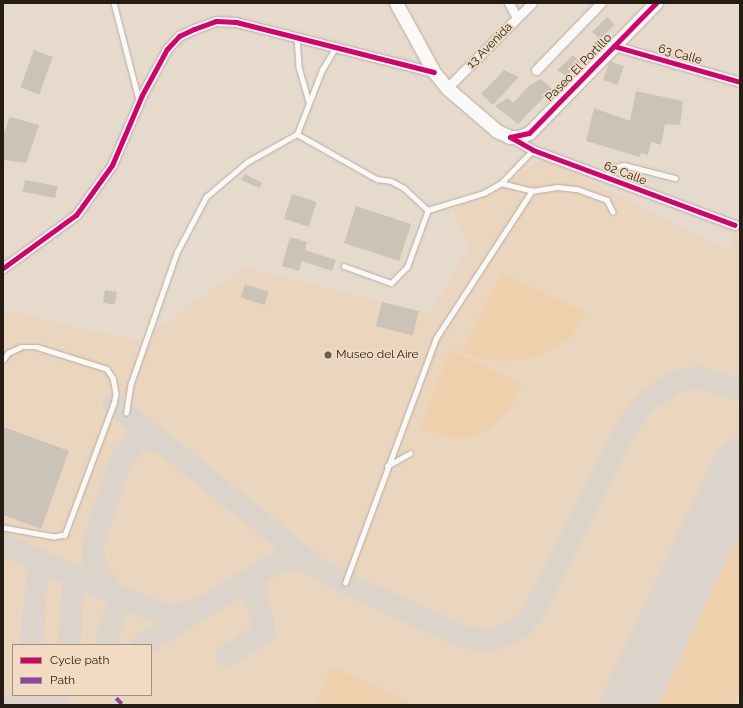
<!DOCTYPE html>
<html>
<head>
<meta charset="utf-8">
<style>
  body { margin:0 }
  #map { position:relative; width:743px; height:708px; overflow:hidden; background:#e6dacc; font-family:Raleway,sans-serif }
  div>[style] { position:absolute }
  .built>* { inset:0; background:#ead5be }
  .green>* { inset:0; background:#efd0ac }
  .taxiway>* { height:22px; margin:-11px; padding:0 11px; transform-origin:11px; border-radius:11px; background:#dcd4cb }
  .runway>* { height:55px; margin:-27.5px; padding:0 27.5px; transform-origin:27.5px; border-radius:27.5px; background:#dcd4cb }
  .building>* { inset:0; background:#ccc3b8; transform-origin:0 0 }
  .roads { filter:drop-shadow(0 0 1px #b7ada2) drop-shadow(0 0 1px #b7ada2) }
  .service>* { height:4.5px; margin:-2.25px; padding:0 2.25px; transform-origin:2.25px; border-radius:2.25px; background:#fbf9f7 }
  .minor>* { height:9px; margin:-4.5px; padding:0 4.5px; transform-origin:4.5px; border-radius:4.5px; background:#fbf9f7 }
  .secondary>* { height:13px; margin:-6.5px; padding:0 6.5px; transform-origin:6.5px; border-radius:6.5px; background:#fbf9f7 }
  .quiet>* { height:4px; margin-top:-2px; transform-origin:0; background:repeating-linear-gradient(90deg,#8e44ad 0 8px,transparent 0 12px) }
  .cycleway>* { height:5px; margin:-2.5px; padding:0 2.5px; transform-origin:2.5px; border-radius:2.5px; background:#d6006c }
  .dots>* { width:11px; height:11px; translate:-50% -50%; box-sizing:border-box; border:2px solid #f1dbc2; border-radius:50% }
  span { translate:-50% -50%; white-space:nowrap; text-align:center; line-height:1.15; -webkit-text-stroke:3.5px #f1dbc2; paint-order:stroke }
  .street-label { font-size:12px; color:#251d14 }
  .poi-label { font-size:12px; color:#251d14 }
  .left { translate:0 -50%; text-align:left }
  .frame { position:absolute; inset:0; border:4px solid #251d14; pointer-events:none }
  .legend { position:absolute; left:12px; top:644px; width:140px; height:52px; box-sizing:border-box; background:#f1dbc2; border:1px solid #9f8f7c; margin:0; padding:5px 7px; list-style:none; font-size:12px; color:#251d14 }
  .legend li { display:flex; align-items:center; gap:8px; height:20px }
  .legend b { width:20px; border:1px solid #9f8f7c }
</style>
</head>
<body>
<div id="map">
  <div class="built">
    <i style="clip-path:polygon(evenodd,544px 158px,729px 252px,740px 218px,740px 705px,3px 705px,4px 310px,139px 341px,244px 267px,429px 313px,469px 248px,453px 209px,488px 194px,544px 158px,13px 645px,151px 645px,151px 695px,13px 695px,13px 645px)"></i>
  </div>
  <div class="green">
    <i style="clip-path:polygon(502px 273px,587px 313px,568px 339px,545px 353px,523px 360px,497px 361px,474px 357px,462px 352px)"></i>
    <i style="clip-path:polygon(450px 350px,523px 384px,509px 410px,492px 427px,471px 437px,450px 438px,420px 428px)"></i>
    <i style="clip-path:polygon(740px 530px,740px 691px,733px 705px,657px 705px)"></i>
    <i style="clip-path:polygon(332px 667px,409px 701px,407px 705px,315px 705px)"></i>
  </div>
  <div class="taxiway">
    <i style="left:114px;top:404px;width:254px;rotate:38.8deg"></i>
    <i style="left:3px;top:544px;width:129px;rotate:24.2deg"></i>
    <i style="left:121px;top:597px;width:43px;rotate:21.8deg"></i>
    <i style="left:161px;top:613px;width:15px;rotate:8deg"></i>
    <i style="left:176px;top:615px;width:27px;rotate:-15deg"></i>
    <i style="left:202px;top:608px;width:91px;rotate:-31.1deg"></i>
    <i style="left:280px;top:561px;width:24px;rotate:-2deg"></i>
    <i style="left:304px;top:560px;width:47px;rotate:29.3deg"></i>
    <i style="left:345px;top:583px;width:131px;rotate:24.4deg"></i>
    <i style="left:464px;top:637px;width:27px;rotate:6deg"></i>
    <i style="left:491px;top:640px;width:31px;rotate:-22deg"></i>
    <i style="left:520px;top:628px;width:20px;rotate:-49deg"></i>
    <i style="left:533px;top:613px;width:196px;rotate:-63.3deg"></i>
    <i style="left:621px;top:438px;width:26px;rotate:-59deg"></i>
    <i style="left:634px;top:416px;width:23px;rotate:-49deg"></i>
    <i style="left:649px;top:399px;width:34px;rotate:-32deg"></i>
    <i style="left:678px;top:381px;width:19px;rotate:-12deg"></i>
    <i style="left:697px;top:377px;width:45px;rotate:16.8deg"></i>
    <i style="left:113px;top:592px;width:22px;rotate:-129deg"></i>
    <i style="left:99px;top:575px;width:16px;rotate:-108deg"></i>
    <i style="left:94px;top:560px;width:16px;rotate:-94deg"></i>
    <i style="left:93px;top:544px;width:67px;rotate:-71.8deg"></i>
    <i style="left:114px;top:480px;width:25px;rotate:-69deg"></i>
    <i style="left:123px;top:457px;width:20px;rotate:-49deg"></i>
    <i style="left:136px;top:442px;width:11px;rotate:-10deg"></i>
    <i style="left:147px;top:440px;width:17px;rotate:13deg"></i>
    <i style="left:31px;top:645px;width:85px;rotate:-84.6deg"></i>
    <i style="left:69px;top:645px;width:71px;rotate:-86deg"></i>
    <i style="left:107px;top:645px;width:11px;rotate:-85deg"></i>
    <i style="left:108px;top:634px;width:39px;rotate:-71deg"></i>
    <i style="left:142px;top:645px;width:60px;rotate:-31.3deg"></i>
    <i style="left:227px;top:656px;width:45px;rotate:-33.3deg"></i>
    <i style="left:265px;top:631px;width:18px;rotate:-103deg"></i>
    <i style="left:261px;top:613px;width:21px;rotate:-113deg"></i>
    <i style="left:253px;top:594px;width:16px;rotate:-79deg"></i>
    <i style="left:256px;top:578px;width:9px;rotate:-49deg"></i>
    <i style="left:3px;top:703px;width:11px;rotate:10deg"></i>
    <i style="left:32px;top:705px;width:29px;rotate:-20deg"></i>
  </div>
  <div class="runway">
    <i style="left:627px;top:705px;width:265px;rotate:-64.8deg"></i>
  </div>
  <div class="building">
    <i style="left:607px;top:17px;width:11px;height:21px;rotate:45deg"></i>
    <i style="left:34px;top:50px;width:20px;height:40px;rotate:20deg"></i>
    <i style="clip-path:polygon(573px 55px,581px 63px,566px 76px,557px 70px)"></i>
    <i style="left:610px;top:61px;width:15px;height:20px;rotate:20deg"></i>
    <i style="clip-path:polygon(504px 70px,519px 77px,493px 105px,481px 94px)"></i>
    <i style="clip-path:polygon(541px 79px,552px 89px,518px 124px,495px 106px,508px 98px,513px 103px,530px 85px)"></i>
    <i style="clip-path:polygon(636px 91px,683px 101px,680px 125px,665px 124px,661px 145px,651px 142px,648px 155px,641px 153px,640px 157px,586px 141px,594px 108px,630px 121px)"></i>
    <i style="clip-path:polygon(10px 117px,39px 125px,26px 163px,3px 160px,3px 136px)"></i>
    <i style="clip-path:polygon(245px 174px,262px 183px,259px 188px,241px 180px)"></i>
    <i style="left:25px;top:180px;width:33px;height:12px;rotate:11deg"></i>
    <i style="left:292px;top:194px;width:26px;height:26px;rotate:18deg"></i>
    <i style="left:356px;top:206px;width:58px;height:39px;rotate:18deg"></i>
    <i style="clip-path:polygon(290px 237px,307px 242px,305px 250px,336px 260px,332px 271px,302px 261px,299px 271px,282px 266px)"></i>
    <i style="left:245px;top:284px;width:25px;height:14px;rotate:18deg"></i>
    <i style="left:105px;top:290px;width:12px;height:13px;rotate:9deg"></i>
    <i style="left:382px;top:302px;width:38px;height:25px;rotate:14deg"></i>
    <i style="clip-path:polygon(4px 427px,69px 451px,41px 529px,3px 515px)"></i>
  </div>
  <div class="roads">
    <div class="service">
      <i style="left:114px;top:3px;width:100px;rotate:75.5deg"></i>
      <i style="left:297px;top:37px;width:30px;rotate:86deg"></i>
      <i style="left:299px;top:67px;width:37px;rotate:74deg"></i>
      <i style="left:297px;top:134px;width:92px;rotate:29.4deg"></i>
      <i style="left:377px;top:179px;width:14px;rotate:8deg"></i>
      <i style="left:391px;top:181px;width:15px;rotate:28deg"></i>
      <i style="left:404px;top:188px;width:33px;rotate:43deg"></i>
      <i style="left:607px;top:178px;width:10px;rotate:-73deg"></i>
      <i style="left:610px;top:168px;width:14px;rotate:-12deg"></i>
      <i style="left:624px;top:165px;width:53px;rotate:14.3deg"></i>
      <i style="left:501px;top:183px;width:32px;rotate:14deg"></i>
      <i style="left:532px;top:191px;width:25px;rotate:-9deg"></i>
      <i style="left:557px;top:187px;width:20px;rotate:6deg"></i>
      <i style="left:577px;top:189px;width:32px;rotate:20deg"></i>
      <i style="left:607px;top:200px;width:13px;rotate:63deg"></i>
      <i style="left:428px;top:210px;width:59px;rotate:-16.9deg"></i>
      <i style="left:484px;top:193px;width:20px;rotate:-30deg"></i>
      <i style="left:501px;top:183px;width:46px;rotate:-45.9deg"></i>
      <i style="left:344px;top:266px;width:50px;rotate:19.9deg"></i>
      <i style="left:391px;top:283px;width:23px;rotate:-45deg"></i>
      <i style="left:407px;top:267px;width:61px;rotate:-69.8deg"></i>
      <i style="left:3px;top:360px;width:9px;rotate:-54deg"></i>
      <i style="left:8px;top:353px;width:14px;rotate:-25deg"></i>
      <i style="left:21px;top:347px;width:16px"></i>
      <i style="left:37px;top:347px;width:73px;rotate:17.4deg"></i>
      <i style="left:107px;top:369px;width:11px;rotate:56deg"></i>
      <i style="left:113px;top:378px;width:16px;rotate:79deg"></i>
      <i style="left:116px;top:394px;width:10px;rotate:101deg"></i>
      <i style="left:114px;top:404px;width:140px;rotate:110.5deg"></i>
      <i style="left:65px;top:535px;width:11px;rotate:170deg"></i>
      <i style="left:54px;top:537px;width:52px;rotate:-170deg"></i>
      <i style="left:126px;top:413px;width:30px;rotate:-81deg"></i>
      <i style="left:131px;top:383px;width:139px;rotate:-70.7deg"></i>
      <i style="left:177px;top:252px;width:62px;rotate:-62.2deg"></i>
      <i style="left:206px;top:197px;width:54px;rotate:-40.5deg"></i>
      <i style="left:247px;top:162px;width:57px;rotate:-29.2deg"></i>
      <i style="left:297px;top:134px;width:69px;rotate:-68.7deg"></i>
      <i style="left:322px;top:70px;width:27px;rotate:-59deg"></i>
      <i style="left:387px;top:466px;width:26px;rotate:-29deg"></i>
      <i style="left:345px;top:583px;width:261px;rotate:-69.6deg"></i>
      <i style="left:436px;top:338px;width:176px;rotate:-56.9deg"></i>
    </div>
    <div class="minor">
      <i style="left:509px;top:3px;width:17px;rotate:62deg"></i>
      <i style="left:614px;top:46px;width:131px;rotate:15.9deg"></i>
      <i style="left:536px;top:70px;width:93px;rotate:-45.9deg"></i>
      <i style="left:447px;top:88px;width:120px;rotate:-45deg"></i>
      <i style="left:511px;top:137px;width:26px;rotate:31deg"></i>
      <i style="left:533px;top:150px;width:215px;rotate:20.4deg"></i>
      <i style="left:3px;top:268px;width:90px;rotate:-36deg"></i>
      <i style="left:76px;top:215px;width:62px;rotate:-54.2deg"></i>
      <i style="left:112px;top:165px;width:76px;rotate:-66.8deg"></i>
      <i style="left:142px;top:95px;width:52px;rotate:-61.5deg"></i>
      <i style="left:167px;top:49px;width:18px;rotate:-47deg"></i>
      <i style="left:179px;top:36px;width:17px;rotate:-25deg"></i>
      <i style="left:194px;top:29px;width:23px;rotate:-20deg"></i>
      <i style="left:216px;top:21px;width:20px;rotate:3deg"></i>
      <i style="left:236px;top:22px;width:204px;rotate:14.2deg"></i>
    </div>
    <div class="secondary">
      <i style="left:396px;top:3px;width:79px;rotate:61.2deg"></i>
      <i style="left:434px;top:72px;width:21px;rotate:51deg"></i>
      <i style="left:447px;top:88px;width:66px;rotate:40.7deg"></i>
      <i style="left:497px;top:131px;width:14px;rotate:25deg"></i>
      <i style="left:510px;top:137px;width:9px"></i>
      <i style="left:519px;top:137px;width:11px;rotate:-22deg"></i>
      <i style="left:529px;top:133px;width:182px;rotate:-45.7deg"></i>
    </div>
  </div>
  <div class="quiet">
    <i style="left:116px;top:698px;width:10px;rotate:45deg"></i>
  </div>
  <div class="cycleway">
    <i style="left:614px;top:46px;width:131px;rotate:15.9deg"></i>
    <i style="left:510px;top:137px;width:26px;rotate:29deg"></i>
    <i style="left:533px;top:150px;width:215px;rotate:20.4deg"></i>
    <i style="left:510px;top:137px;width:19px;rotate:-12deg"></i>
    <i style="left:529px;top:133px;width:182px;rotate:-45.7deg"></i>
    <i style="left:3px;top:268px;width:90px;rotate:-36deg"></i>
    <i style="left:76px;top:215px;width:62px;rotate:-54.2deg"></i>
    <i style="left:112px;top:165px;width:76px;rotate:-66.8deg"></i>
    <i style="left:142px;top:95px;width:52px;rotate:-61.5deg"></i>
    <i style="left:167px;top:49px;width:18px;rotate:-47deg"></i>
    <i style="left:179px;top:36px;width:17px;rotate:-25deg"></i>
    <i style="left:194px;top:29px;width:23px;rotate:-20deg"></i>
    <i style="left:216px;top:21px;width:20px;rotate:3deg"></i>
    <i style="left:236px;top:22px;width:204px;rotate:14.2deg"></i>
  </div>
  <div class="dots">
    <i style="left:328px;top:355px;background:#695f54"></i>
  </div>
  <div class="street-label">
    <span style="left:490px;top:46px;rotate:-45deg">13 Avenida</span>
    <span style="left:680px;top:55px;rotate:16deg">63 Calle</span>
    <span style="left:579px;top:68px;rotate:-46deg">Paseo El Portillo</span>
    <span style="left:625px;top:174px;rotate:21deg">62 Calle</span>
  </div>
  <div class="poi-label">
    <span class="left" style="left:336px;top:355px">Museo del Aire</span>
  </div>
  <div class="frame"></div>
  <ul class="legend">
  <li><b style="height:5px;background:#d6006c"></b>Cycle path</li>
  <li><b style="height:5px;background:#8e44ad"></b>Path</li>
  </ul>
</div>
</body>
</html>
